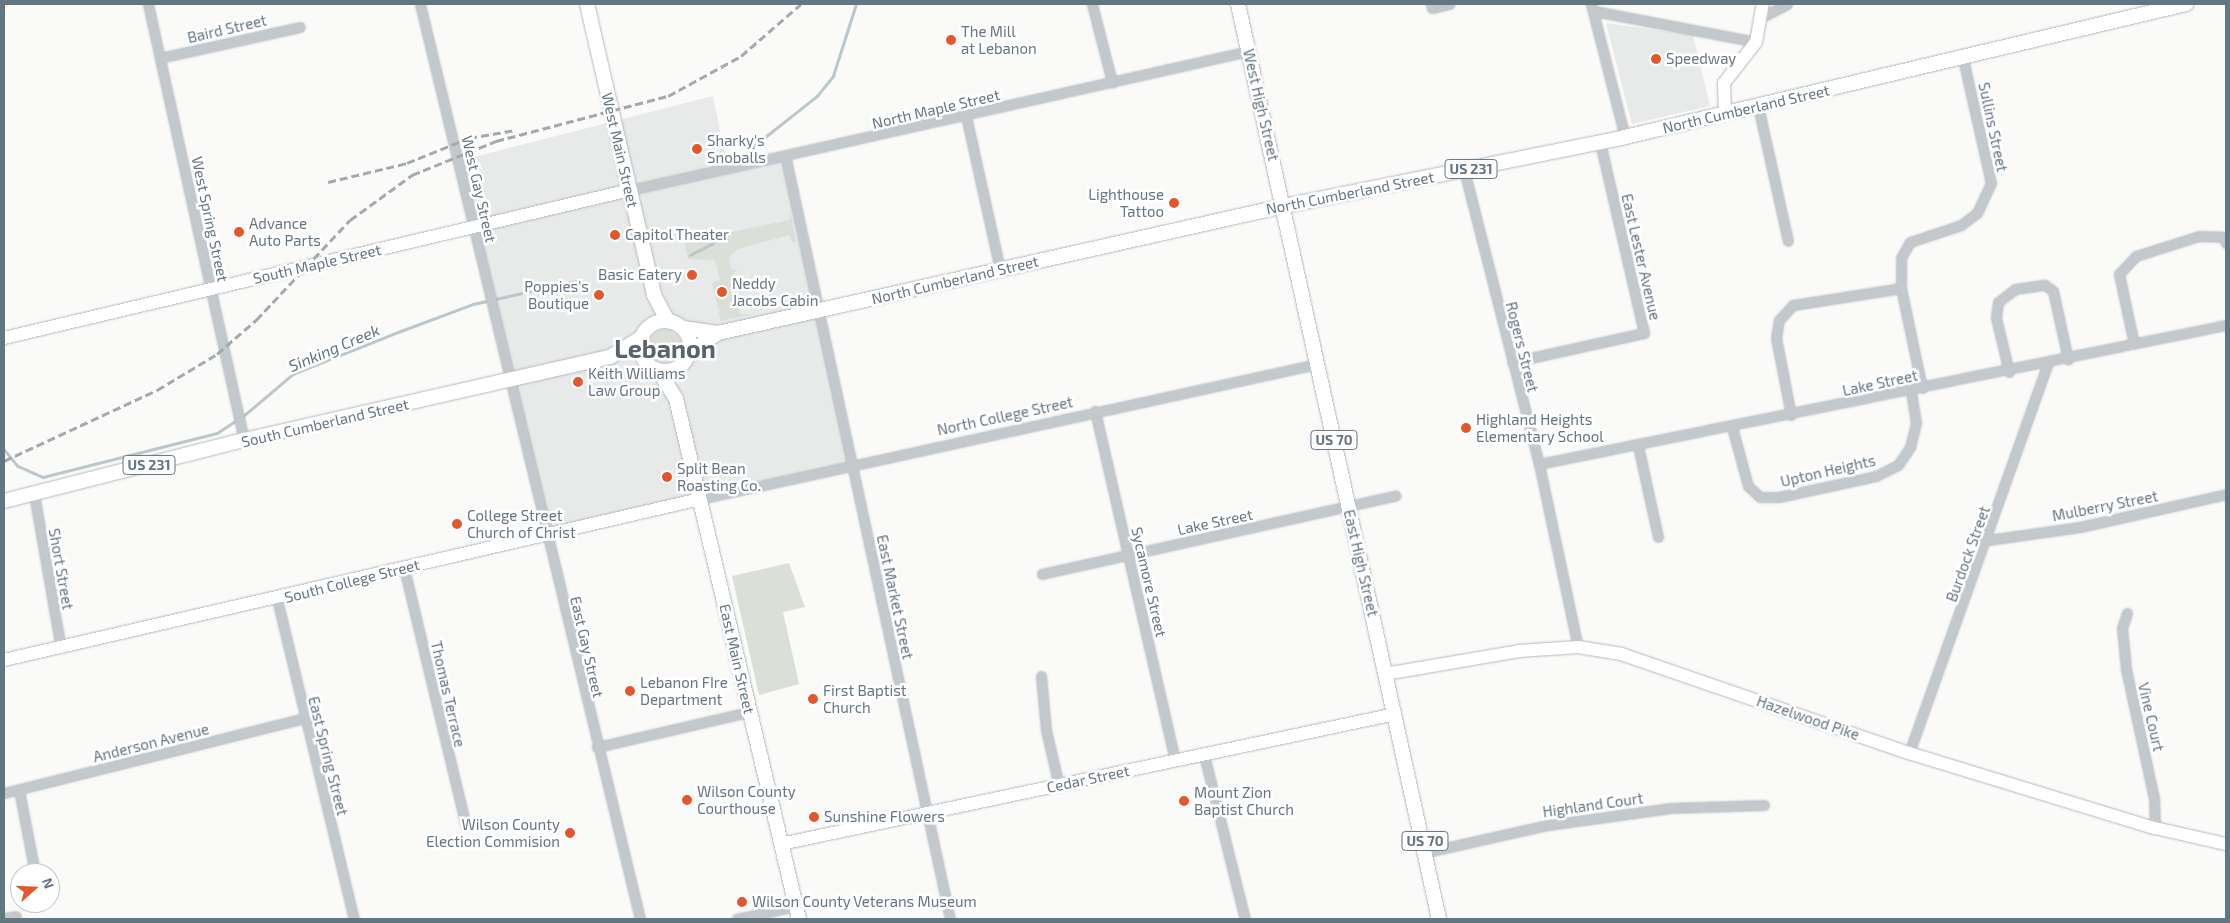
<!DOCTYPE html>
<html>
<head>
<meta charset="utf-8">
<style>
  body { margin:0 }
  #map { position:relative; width:2230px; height:923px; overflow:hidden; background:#fafaf8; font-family:"Exo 2",sans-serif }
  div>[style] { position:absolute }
  .built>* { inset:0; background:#e8e9e9 }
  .green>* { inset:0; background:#dadfd7 }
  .round { border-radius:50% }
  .stream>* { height:2.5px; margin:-1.25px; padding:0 1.25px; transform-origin:1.25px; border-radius:1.25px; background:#bbc7cb }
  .roads { filter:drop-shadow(0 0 1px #b3babf) drop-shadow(0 0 1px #b3babf) }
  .street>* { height:9px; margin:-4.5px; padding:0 4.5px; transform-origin:4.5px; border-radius:4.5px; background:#c3c8cc }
  .secondary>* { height:12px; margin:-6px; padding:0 6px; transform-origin:6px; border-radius:6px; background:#fff }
  .primary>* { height:14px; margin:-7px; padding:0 7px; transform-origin:7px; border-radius:7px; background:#fff }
  .primary>.ring { margin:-7px; padding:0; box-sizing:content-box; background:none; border:14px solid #fff; border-radius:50% }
  .rail>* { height:2.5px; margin-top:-1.25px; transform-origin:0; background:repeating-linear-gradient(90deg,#a2aab0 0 8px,transparent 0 12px) }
  .dots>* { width:14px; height:14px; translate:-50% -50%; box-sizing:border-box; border:2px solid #fff; border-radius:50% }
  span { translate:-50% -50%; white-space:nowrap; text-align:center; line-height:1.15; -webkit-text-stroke:5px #fff; paint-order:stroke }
  .shield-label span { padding:1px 4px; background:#fff; border:1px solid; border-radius:4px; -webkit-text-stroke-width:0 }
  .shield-label { font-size:14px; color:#657683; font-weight:700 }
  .street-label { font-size:15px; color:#657683 }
  .poi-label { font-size:15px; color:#657683 }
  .left { translate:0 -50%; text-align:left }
  .right { translate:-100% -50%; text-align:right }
  .water-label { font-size:16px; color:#60757c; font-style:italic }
  .town-label { font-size:25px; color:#57646e; font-weight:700 }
  .frame { position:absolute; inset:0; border:5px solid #657683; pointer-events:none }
  .north { position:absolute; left:10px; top:863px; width:50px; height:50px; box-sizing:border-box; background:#fff; border:1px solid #c1c8cd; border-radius:50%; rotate:70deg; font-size:14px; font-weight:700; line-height:20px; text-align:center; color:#657683 }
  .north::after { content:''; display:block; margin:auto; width:18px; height:22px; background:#e4572e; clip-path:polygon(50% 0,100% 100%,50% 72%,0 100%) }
</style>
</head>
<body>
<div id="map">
  <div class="built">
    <i style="clip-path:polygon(1606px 23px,1693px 35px,1710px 106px,1632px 124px)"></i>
    <i style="clip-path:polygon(713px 96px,728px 170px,786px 159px,851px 463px,547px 536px,458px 161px)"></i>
  </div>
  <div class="green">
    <i style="clip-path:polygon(790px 211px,796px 241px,793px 243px,789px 235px,738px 249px,729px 257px,732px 270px,738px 269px,732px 275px,740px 314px,752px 314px,721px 321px,712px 283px,720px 280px,715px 260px,688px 259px,683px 237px,714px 231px,712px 236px,789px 220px)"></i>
    <i class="round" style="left:649px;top:330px;width:32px;height:32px"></i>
    <i style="clip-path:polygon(789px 563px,805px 607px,783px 612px,799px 684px,759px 695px,732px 576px)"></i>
  </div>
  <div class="stream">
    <i style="left:747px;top:160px;width:17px;rotate:-62deg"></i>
    <i style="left:755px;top:145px;width:79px;rotate:-38.3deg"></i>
    <i style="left:817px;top:96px;width:26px;rotate:-51deg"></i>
    <i style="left:833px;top:76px;width:76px;rotate:-72.3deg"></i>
    <i style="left:690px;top:255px;width:25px;rotate:-27deg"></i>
    <i style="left:712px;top:244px;width:15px;rotate:-53deg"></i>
    <i style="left:242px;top:417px;width:67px;rotate:-40.1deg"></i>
    <i style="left:293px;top:374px;width:113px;rotate:-21.8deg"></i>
    <i style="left:398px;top:332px;width:80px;rotate:-20.5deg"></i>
    <i style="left:473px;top:304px;width:107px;rotate:-12.5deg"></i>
    <i style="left:4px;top:449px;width:22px;rotate:51deg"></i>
    <i style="left:18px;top:466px;width:27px;rotate:24deg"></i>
    <i style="left:43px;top:477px;width:179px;rotate:-14.2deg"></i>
    <i style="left:217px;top:433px;width:24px;rotate:-33deg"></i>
  </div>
  <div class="roads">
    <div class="street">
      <i style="left:148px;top:4px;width:446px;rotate:77.6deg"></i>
      <i style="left:420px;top:4px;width:941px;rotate:76.48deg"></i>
      <i style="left:1092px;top:4px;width:81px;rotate:75.6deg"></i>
      <i style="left:1431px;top:4px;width:4px;rotate:76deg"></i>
      <i style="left:1432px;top:8px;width:18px;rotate:-13deg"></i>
      <i style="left:1591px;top:4px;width:137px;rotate:75.7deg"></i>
      <i style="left:1594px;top:11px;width:165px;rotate:10.8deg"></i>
      <i style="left:1762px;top:17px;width:28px;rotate:-27deg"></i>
      <i style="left:160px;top:58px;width:143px;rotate:-12.5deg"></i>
      <i style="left:1758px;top:106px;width:138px;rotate:77.5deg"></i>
      <i style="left:966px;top:116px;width:157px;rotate:77.5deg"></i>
      <i style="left:786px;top:159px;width:777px;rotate:77.82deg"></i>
      <i style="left:1464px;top:170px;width:303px;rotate:75.7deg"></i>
      <i style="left:1539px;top:464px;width:187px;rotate:78deg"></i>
      <i style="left:630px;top:190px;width:634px;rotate:-12.66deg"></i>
      <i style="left:2134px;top:344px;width:72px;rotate:-102.1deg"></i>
      <i style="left:2119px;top:274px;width:25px;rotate:-47deg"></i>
      <i style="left:2136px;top:256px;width:66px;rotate:-17.6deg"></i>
      <i style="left:2199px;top:236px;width:24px;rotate:2deg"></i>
      <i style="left:2223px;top:237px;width:7px;rotate:63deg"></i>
      <i style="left:1512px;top:362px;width:135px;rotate:-12.4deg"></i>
      <i style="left:1644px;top:333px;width:196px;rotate:-103deg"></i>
      <i style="left:2009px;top:372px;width:56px;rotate:-103.5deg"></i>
      <i style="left:1996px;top:318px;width:16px;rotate:-83deg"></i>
      <i style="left:1998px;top:302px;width:21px;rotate:-37deg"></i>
      <i style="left:2015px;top:289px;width:30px;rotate:-8deg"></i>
      <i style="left:2045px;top:285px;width:10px;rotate:37deg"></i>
      <i style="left:2053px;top:291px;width:70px;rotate:77.6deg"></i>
      <i style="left:1922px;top:388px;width:102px;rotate:-101.9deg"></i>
      <i style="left:1901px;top:288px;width:30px;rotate:-90deg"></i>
      <i style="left:1901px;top:258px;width:18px;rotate:-61deg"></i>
      <i style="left:1910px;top:242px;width:54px;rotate:-18.4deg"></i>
      <i style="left:1961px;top:225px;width:20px;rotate:-37deg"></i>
      <i style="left:1977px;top:213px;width:33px;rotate:-65deg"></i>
      <i style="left:1991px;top:183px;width:127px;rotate:-102.7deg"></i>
      <i style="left:1095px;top:411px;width:358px;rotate:77.1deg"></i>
      <i style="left:1791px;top:415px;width:78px;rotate:-101deg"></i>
      <i style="left:1776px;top:338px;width:18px;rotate:-81deg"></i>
      <i style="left:1779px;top:320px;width:21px;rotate:-47deg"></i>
      <i style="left:1793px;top:305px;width:109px;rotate:-8.9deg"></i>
      <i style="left:1732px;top:427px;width:61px;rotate:74.8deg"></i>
      <i style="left:1748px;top:486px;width:16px;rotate:43deg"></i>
      <i style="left:1760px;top:497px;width:19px"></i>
      <i style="left:1779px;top:497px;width:99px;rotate:-12.2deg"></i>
      <i style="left:1876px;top:476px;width:25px;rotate:-27deg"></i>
      <i style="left:1898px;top:465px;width:22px;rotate:-56deg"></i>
      <i style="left:1910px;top:447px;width:25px;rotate:-76deg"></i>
      <i style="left:1916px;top:423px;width:32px;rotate:-99deg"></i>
      <i style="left:1638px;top:446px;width:93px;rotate:77.6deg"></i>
      <i style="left:1539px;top:464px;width:701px;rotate:-11.44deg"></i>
      <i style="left:34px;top:494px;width:156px;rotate:80.1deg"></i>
      <i style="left:700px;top:499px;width:632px;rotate:-12.34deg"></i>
      <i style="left:1988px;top:540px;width:93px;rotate:-8deg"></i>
      <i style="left:2080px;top:527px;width:150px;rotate:-12.7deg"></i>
      <i style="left:404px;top:568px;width:265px;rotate:76.5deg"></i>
      <i style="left:1042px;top:574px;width:362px;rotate:-12.5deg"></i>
      <i style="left:277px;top:599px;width:329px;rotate:76.5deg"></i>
      <i style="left:2127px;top:613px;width:16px;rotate:108deg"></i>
      <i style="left:2122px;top:628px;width:41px;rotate:84.4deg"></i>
      <i style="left:2126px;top:669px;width:132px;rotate:77.8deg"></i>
      <i style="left:2154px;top:798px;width:30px;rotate:88deg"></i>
      <i style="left:1041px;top:676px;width:54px;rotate:84.7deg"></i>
      <i style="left:1046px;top:730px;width:57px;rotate:76.9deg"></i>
      <i style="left:597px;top:747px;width:156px;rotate:-13deg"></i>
      <i style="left:1909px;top:753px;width:414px;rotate:-70.4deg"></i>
      <i style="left:1204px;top:755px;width:169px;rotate:76deg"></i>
      <i style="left:19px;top:790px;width:85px;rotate:79.1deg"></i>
      <i style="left:4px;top:793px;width:309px;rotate:-14deg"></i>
      <i style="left:1427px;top:852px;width:124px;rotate:-12.6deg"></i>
      <i style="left:1548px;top:825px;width:124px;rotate:-7.9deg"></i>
      <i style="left:1671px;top:808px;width:93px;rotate:-1.8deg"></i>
      <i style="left:4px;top:918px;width:12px;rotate:-9deg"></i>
      <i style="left:737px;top:919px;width:60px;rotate:-12.4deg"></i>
    </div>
    <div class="secondary">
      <i style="left:1725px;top:114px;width:31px;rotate:-92deg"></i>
      <i style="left:1724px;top:83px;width:52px;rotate:-52deg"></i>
      <i style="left:1756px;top:42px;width:39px;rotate:-80deg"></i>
      <i style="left:4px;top:338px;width:643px;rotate:-13.3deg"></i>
      <i style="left:4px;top:660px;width:714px;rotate:-13.02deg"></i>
      <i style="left:1385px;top:674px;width:136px;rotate:-9.7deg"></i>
      <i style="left:1519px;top:651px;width:59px;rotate:-3.9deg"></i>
      <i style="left:1578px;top:647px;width:44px;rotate:9.2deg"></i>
      <i style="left:1621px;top:654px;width:305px;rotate:19deg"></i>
      <i style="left:1909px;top:753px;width:257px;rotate:17deg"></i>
      <i style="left:2155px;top:828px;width:73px;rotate:12.7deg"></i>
      <i style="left:781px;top:844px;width:628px;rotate:-11.95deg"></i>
    </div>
    <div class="primary">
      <i style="left:587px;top:4px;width:299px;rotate:77deg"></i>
      <i style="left:654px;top:295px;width:30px;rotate:62deg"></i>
      <i style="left:1238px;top:4px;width:937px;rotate:77.61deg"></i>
      <i class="ring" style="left:640px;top:321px;width:36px;height:36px"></i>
      <i style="left:683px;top:328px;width:35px;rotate:8deg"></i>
      <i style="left:718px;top:333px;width:580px;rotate:-12.65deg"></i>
      <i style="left:1284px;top:206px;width:348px;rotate:-11.4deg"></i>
      <i style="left:1625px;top:137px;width:577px;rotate:-13.34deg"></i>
      <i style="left:689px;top:352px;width:35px;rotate:-33deg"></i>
      <i style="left:658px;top:370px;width:34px;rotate:58deg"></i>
      <i style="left:676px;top:399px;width:534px;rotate:76.69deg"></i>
      <i style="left:4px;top:501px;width:248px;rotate:-14.3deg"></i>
      <i style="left:244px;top:440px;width:375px;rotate:-12.8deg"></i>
      <i style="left:610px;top:357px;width:36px;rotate:-32deg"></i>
    </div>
  </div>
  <div class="rail">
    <i style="left:328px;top:182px;width:81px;rotate:-13.5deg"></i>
    <i style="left:407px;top:163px;width:67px;rotate:-22deg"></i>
    <i style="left:469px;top:138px;width:47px;rotate:-9.9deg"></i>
    <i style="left:4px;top:461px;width:169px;rotate:-24.9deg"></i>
    <i style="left:157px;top:390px;width:70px;rotate:-31deg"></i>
    <i style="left:217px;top:354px;width:52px;rotate:-41.1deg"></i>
    <i style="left:256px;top:320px;width:137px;rotate:-46.8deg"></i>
    <i style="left:350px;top:220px;width:77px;rotate:-36deg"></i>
    <i style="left:412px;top:175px;width:91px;rotate:-22deg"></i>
    <i style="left:496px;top:141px;width:178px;rotate:-14.7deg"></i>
    <i style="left:668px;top:96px;width:83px;rotate:-28.7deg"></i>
    <i style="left:741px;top:56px;width:79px;rotate:-40.9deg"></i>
  </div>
  <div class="dots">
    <i style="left:951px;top:40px;background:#e4572e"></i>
    <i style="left:1656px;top:59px;background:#e4572e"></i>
    <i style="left:697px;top:149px;background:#e4572e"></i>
    <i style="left:1174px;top:203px;background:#e4572e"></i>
    <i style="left:239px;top:232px;background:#e4572e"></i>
    <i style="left:615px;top:235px;background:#e4572e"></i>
    <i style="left:692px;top:275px;background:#e4572e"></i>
    <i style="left:722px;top:292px;background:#e4572e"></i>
    <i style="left:599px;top:295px;background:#e4572e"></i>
    <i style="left:578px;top:382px;background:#e4572e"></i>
    <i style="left:1466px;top:428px;background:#e4572e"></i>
    <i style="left:667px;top:477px;background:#e4572e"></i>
    <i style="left:457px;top:524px;background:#e4572e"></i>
    <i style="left:630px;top:691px;background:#e4572e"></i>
    <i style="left:813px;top:699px;background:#e4572e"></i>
    <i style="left:687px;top:800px;background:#e4572e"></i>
    <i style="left:1184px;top:801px;background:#e4572e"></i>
    <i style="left:814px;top:817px;background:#e4572e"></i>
    <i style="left:570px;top:833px;background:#e4572e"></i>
    <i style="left:742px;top:902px;background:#e4572e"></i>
  </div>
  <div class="shield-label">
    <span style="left:1471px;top:169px">US 231</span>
    <span style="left:1334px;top:440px">US 70</span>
    <span style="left:149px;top:465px">US 231</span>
    <span style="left:1425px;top:841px">US 70</span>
  </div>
  <div class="street-label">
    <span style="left:227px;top:29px;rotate:-13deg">Baird Street</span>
    <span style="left:1261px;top:105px;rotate:77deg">West High Street</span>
    <span style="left:936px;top:109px;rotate:-13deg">North Maple Street</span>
    <span style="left:1746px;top:109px;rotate:-13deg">North Cumberland Street</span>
    <span style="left:1993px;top:127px;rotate:78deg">Sullins Street</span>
    <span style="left:620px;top:150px;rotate:77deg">West Main Street</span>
    <span style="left:479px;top:189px;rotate:77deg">West Gay Street</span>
    <span style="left:1350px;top:193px;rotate:-11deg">North Cumberland Street</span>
    <span style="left:210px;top:219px;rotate:78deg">West Spring Street</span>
    <span style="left:1641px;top:257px;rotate:77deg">East Lester Avenue</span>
    <span style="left:317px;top:264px;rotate:-13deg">South Maple Street</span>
    <span style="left:955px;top:280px;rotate:-13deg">North Cumberland Street</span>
    <span style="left:1522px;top:347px;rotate:76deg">Rogers Street</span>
    <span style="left:1880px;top:383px;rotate:-12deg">Lake Street</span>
    <span style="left:1005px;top:416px;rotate:-12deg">North College Street</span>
    <span style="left:325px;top:423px;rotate:-13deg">South Cumberland Street</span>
    <span style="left:1828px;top:471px;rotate:-13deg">Upton Heights</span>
    <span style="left:2105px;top:506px;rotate:-11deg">Mulberry Street</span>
    <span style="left:1215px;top:522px;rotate:-12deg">Lake Street</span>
    <span style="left:1968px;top:554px;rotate:-70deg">Burdock Street</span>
    <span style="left:1361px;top:563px;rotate:77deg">East High Street</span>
    <span style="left:61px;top:569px;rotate:80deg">Short Street</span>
    <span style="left:352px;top:581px;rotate:-14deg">South College Street</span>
    <span style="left:1149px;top:582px;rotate:77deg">Sycamore Street</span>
    <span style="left:895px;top:597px;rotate:78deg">East Market Street</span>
    <span style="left:587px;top:647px;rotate:77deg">East Gay Street</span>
    <span style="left:737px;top:659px;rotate:77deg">East Main Street</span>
    <span style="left:448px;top:694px;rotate:77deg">Thomas Terrace</span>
    <span style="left:2151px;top:717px;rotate:77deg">Vine Court</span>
    <span style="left:1808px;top:718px;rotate:19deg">Hazelwood Pike</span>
    <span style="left:151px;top:743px;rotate:-14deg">Anderson Avenue</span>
    <span style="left:328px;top:756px;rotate:76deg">East Spring Street</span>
    <span style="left:1088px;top:779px;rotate:-12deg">Cedar Street</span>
    <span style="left:1593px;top:805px;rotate:-8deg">Highland Court</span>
  </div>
  <div class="poi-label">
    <span class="left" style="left:961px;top:40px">The Mill<br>at Lebanon</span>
    <span class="left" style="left:1666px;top:59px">Speedway</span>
    <span class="left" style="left:707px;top:149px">Sharky's<br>Snoballs</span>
    <span class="right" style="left:1164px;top:203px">Lighthouse<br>Tattoo</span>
    <span class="left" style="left:249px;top:232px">Advance<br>Auto Parts</span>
    <span class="left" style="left:625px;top:235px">Capitol Theater</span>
    <span class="right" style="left:682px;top:275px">Basic Eatery</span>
    <span class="left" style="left:732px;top:292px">Neddy<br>Jacobs Cabin</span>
    <span class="right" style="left:589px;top:295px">Poppies's<br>Boutique</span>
    <span class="left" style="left:588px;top:382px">Keith Williams<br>Law Group</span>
    <span class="left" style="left:1476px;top:428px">Highland Heights<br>Elementary School</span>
    <span class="left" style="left:677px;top:477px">Split Bean<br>Roasting Co.</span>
    <span class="left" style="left:467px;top:524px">College Street<br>Church of Christ</span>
    <span class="left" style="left:640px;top:691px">Lebanon FIre<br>Department</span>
    <span class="left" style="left:823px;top:699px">First Baptist<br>Church</span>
    <span class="left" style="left:697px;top:800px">Wilson County<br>Courthouse</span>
    <span class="left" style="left:1194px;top:801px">Mount Zion<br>Baptist Church</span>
    <span class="left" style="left:824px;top:817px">Sunshine Flowers</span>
    <span class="right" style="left:560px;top:833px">Wilson County<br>Election Commision</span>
    <span class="left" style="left:752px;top:902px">Wilson County Veterans Museum</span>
  </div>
  <div class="water-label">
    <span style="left:334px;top:348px;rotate:-23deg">Sinking Creek</span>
  </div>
  <div class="town-label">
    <span style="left:665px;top:348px">Lebanon</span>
  </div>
  <div class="frame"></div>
  <div class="north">N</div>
</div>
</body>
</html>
